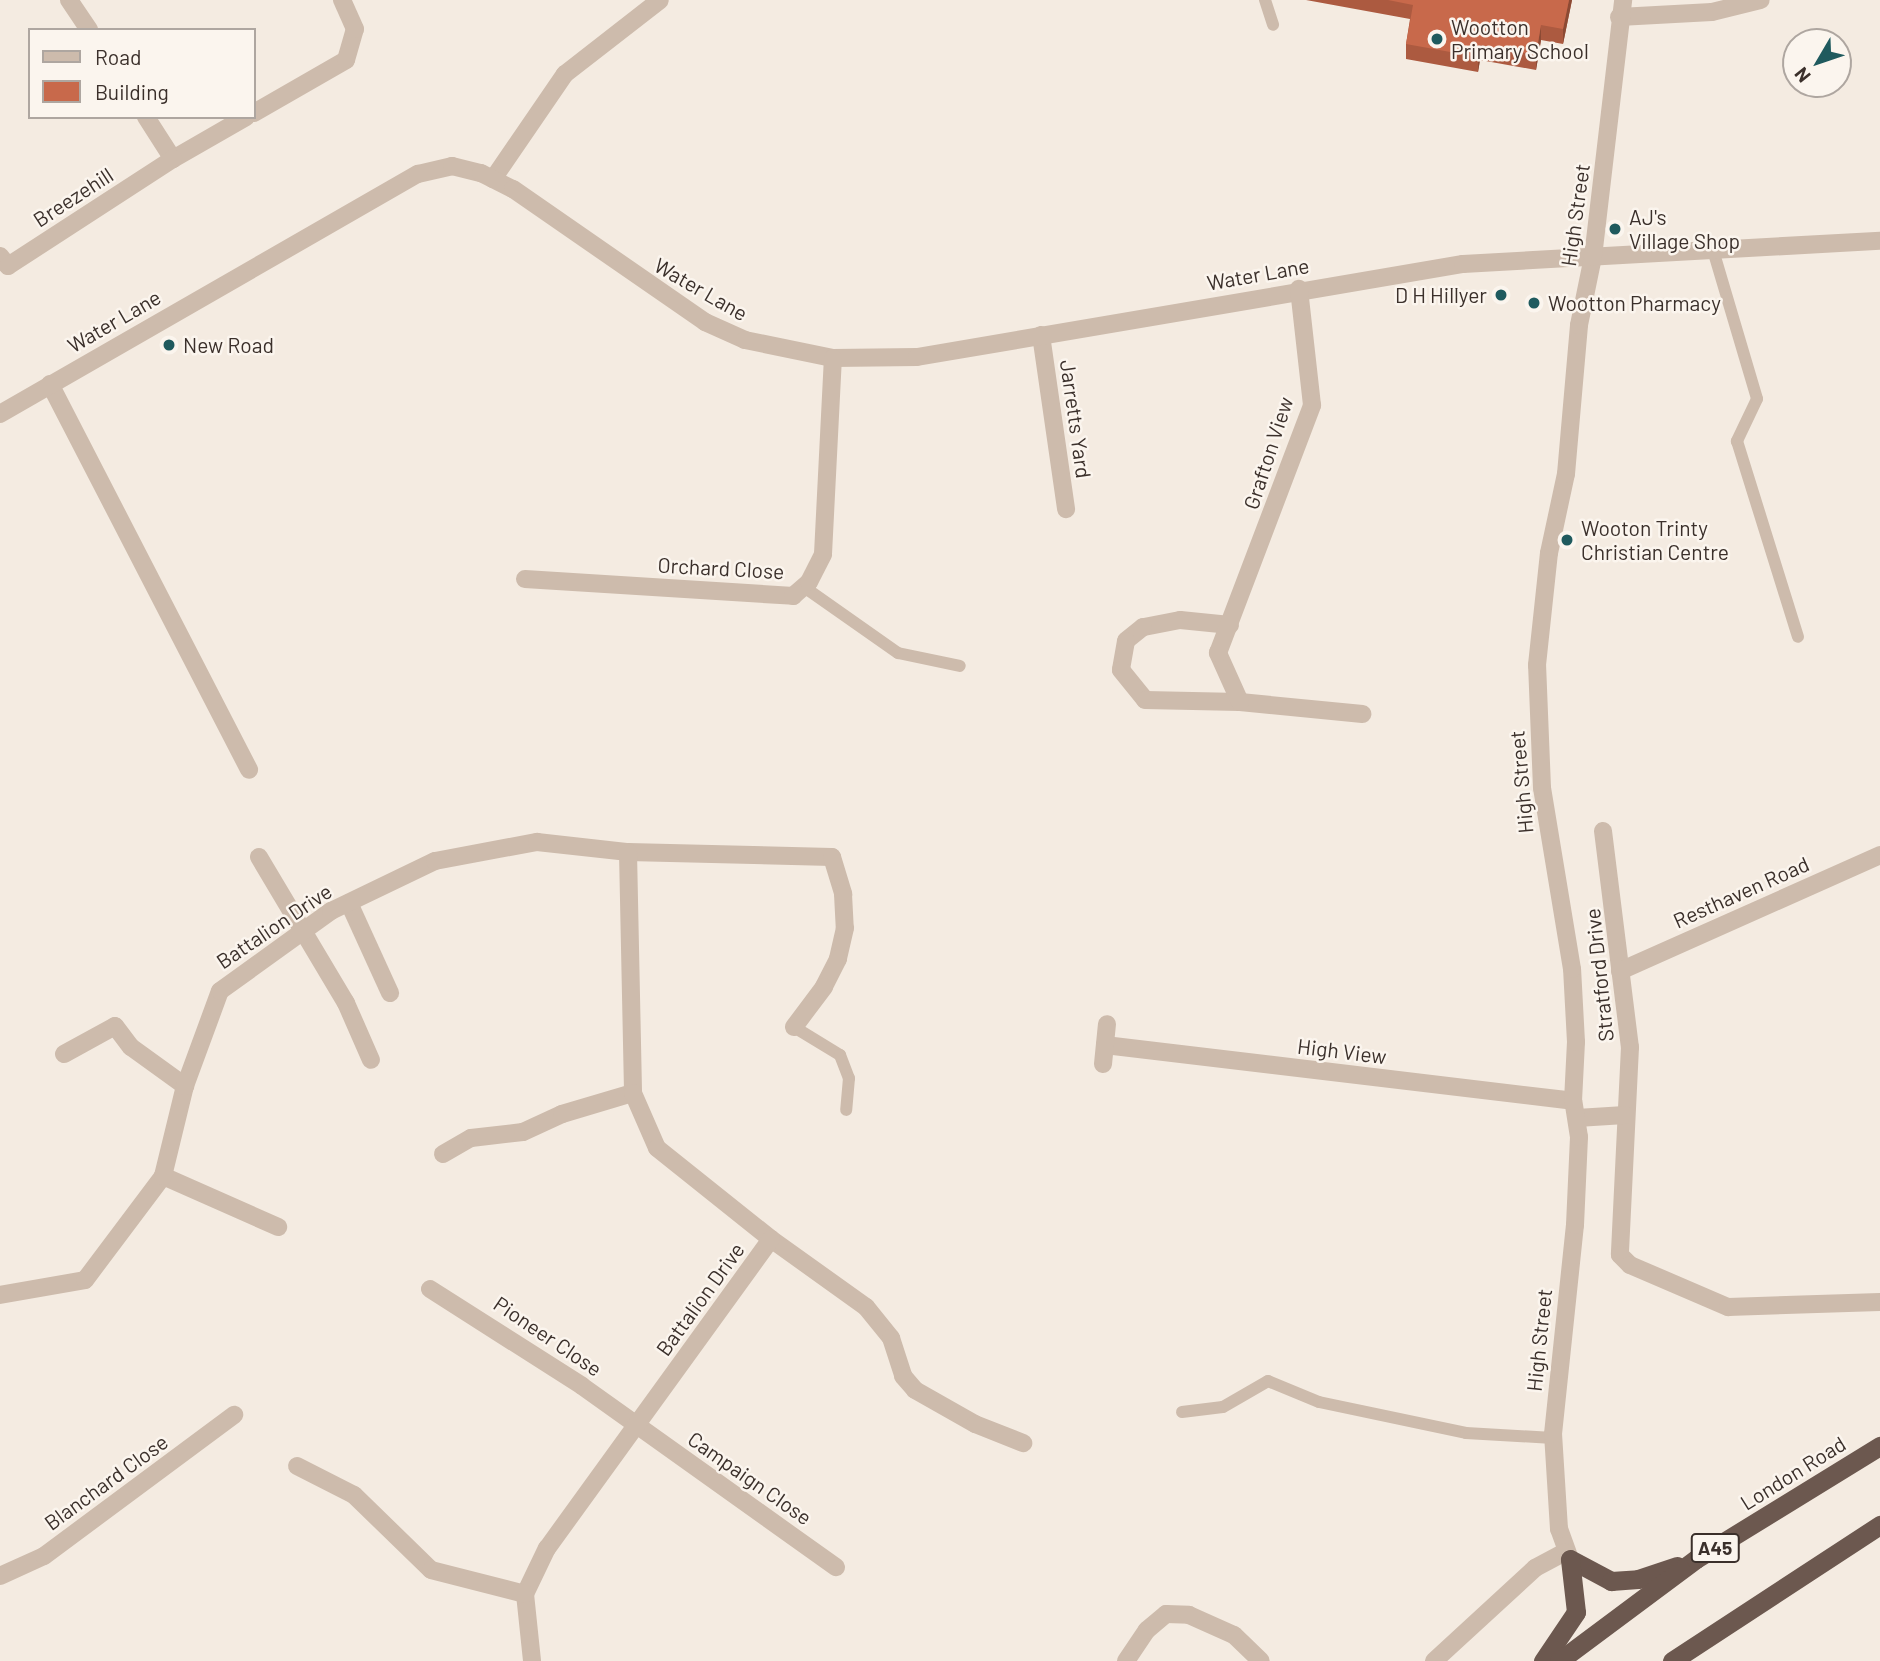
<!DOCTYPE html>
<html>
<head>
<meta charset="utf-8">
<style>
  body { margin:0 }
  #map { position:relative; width:1880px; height:1661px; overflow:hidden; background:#f4ebe1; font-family:Barlow,sans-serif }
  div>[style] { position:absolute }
  .service>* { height:12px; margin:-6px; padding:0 6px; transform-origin:6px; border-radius:6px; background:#cdbbac }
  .minor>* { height:18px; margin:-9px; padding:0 9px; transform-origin:9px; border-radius:9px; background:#cdbbac }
  .trunk>* { height:19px; margin:-9.5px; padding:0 9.5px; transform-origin:9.5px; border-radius:9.5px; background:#6c584f }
  .wall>* { inset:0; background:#ac5a40 }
  .shaded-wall>* { inset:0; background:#8c4a34 }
  .building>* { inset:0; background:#c8694b }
  .dots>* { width:19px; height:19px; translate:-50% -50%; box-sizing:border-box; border:4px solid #fbf5ee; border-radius:50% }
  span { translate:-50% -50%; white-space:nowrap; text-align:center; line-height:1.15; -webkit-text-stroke:5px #fbf5ee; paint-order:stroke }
  .shield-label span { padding:2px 5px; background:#fbf5ee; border:2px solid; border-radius:5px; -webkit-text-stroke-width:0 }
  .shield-label { font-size:19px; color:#3b302b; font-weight:700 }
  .poi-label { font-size:21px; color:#3b302b }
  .left { translate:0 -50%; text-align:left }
  .right { translate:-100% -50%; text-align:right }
  .street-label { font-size:21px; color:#3b302b }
  .legend { position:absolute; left:28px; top:28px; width:228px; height:91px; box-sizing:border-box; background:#fbf5ee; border:2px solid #aea6a0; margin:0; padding:9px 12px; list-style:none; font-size:21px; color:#3b302b }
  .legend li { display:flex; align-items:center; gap:14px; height:35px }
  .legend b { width:35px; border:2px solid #aea6a0 }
  .north { position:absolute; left:1782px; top:28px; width:70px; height:70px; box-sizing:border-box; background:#fbf5ee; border:2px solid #aea6a0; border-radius:50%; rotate:231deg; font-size:19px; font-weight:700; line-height:28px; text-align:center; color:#3b302b }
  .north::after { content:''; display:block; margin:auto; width:24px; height:32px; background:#1f5a5e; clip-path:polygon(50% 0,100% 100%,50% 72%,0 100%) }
</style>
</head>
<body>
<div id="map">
  <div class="service">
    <i style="left:1265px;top:0;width:26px;rotate:72deg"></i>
    <i style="left:1713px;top:250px;width:155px;rotate:73.5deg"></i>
    <i style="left:1757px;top:399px;width:47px;rotate:115.5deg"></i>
    <i style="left:1737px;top:441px;width:205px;rotate:72.7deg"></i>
    <i style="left:804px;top:587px;width:115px;rotate:35.1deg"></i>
    <i style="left:898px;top:653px;width:63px;rotate:11.8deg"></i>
    <i style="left:794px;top:1027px;width:54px;rotate:31.3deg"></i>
    <i style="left:840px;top:1055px;width:25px;rotate:69deg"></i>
    <i style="left:849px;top:1078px;width:32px;rotate:95deg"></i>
    <i style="left:1182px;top:1412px;width:41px;rotate:-7deg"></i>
    <i style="left:1223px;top:1407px;width:52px;rotate:-30deg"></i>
    <i style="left:1268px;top:1381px;width:55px;rotate:22.4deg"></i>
    <i style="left:1319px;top:1402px;width:150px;rotate:11.9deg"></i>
    <i style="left:1466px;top:1433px;width:87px;rotate:3.3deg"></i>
  </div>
  <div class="minor">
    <i style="left:69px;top:0;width:36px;rotate:56deg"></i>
    <i style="left:1619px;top:17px;width:93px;rotate:-3.1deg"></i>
    <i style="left:1712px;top:12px;width:50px;rotate:-13.8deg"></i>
    <i style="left:254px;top:113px;width:106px;rotate:-29.9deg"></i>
    <i style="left:346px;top:60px;width:32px;rotate:-74deg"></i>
    <i style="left:355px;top:29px;width:32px;rotate:-114deg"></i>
    <i style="left:146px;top:117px;width:50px;rotate:57.3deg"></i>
    <i style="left:173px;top:159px;width:84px;rotate:-29.9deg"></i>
    <i style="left:493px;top:179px;width:127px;rotate:-55.6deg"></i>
    <i style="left:565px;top:74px;width:120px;rotate:-37.9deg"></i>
    <i style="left:0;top:256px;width:13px;rotate:51deg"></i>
    <i style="left:8px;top:266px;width:197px;rotate:-33deg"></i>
    <i style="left:1041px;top:335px;width:176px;rotate:81.8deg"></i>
    <i style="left:50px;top:384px;width:434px;rotate:62.7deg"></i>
    <i style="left:0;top:414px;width:482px;rotate:-29.9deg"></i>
    <i style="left:418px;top:174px;width:35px;rotate:-13deg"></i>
    <i style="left:452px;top:166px;width:30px;rotate:14deg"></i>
    <i style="left:481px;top:173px;width:36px;rotate:27deg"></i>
    <i style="left:513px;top:189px;width:234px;rotate:34.7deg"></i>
    <i style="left:705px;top:322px;width:44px;rotate:24.2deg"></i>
    <i style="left:745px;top:340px;width:90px;rotate:11.6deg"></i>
    <i style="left:833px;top:358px;width:84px;rotate:-0.7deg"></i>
    <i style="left:917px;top:357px;width:554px;rotate:-9.67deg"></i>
    <i style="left:1463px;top:264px;width:418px;rotate:-3.2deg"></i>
    <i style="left:525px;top:579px;width:269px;rotate:3.6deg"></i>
    <i style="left:793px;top:596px;width:21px;rotate:-41deg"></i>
    <i style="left:809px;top:582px;width:31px;rotate:-63deg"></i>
    <i style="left:823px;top:554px;width:196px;rotate:-87.1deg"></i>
    <i style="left:1230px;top:625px;width:50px;rotate:-174.3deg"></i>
    <i style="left:1180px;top:620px;width:38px;rotate:169deg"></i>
    <i style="left:1143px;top:627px;width:22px;rotate:141deg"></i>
    <i style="left:1126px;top:641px;width:29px;rotate:100deg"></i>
    <i style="left:1121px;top:670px;width:38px;rotate:51deg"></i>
    <i style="left:1145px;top:700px;width:95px;rotate:1.2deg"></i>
    <i style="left:1240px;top:702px;width:123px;rotate:5.6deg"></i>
    <i style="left:1240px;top:702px;width:54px;rotate:-114.2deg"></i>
    <i style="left:1218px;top:653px;width:265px;rotate:-69.2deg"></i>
    <i style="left:1312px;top:405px;width:117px;rotate:-96.4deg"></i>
    <i style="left:1603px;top:831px;width:218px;rotate:82.9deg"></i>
    <i style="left:1630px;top:1047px;width:208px;rotate:92.8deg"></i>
    <i style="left:1620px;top:1255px;width:14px;rotate:45deg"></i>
    <i style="left:1630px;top:1265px;width:107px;rotate:23.2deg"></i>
    <i style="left:1728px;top:1307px;width:152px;rotate:-1.9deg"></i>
    <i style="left:628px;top:852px;width:204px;rotate:1.4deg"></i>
    <i style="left:832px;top:857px;width:39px;rotate:73deg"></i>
    <i style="left:843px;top:894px;width:34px;rotate:87deg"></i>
    <i style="left:845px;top:928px;width:32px;rotate:103deg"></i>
    <i style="left:838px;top:959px;width:31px;rotate:117deg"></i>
    <i style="left:824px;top:987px;width:50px;rotate:126.9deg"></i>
    <i style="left:259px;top:857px;width:170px;rotate:59.2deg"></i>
    <i style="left:346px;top:1003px;width:62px;rotate:66.3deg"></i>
    <i style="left:349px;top:903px;width:99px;rotate:65.5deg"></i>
    <i style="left:1620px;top:971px;width:285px;rotate:-24deg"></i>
    <i style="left:1105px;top:1045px;width:471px;rotate:6.8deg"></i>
    <i style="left:64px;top:1054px;width:58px;rotate:-28.8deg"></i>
    <i style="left:115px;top:1026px;width:26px;rotate:53deg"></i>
    <i style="left:131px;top:1047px;width:67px;rotate:35.8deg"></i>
    <i style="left:1103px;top:1064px;width:40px;rotate:-84.3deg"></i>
    <i style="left:1577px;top:1118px;width:48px;rotate:-3.6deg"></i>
    <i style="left:443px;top:1154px;width:32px;rotate:-30deg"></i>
    <i style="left:471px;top:1138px;width:52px;rotate:-6.6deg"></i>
    <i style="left:523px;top:1132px;width:43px;rotate:-24.8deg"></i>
    <i style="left:562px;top:1114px;width:74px;rotate:-16.5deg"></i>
    <i style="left:163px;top:1176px;width:126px;rotate:23.9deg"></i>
    <i style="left:771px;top:1239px;width:117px;rotate:35.6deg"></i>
    <i style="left:866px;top:1307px;width:40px;rotate:51deg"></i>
    <i style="left:891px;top:1338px;width:40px;rotate:72deg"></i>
    <i style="left:903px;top:1376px;width:18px;rotate:49deg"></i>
    <i style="left:915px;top:1390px;width:69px;rotate:29.5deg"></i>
    <i style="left:975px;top:1424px;width:52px;rotate:21.6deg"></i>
    <i style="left:430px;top:1289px;width:180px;rotate:32.5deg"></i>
    <i style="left:582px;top:1386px;width:312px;rotate:35.5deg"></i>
    <i style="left:0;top:1295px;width:86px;rotate:-10deg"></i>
    <i style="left:85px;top:1280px;width:130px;rotate:-53.1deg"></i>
    <i style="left:163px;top:1176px;width:93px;rotate:-76.3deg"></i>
    <i style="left:185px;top:1086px;width:101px;rotate:-69.8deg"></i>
    <i style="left:220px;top:991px;width:137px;rotate:-35.8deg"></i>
    <i style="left:331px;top:911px;width:115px;rotate:-25.7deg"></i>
    <i style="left:435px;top:861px;width:104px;rotate:-10.6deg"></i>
    <i style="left:537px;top:842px;width:92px;rotate:6.3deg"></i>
    <i style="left:628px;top:852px;width:241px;rotate:88.8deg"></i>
    <i style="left:633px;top:1093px;width:60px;rotate:66.4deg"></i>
    <i style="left:657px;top:1148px;width:146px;rotate:38.6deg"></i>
    <i style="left:771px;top:1239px;width:382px;rotate:125.9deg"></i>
    <i style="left:547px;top:1548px;width:51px;rotate:115.6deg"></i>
    <i style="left:525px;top:1594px;width:67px;rotate:84deg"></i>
    <i style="left:297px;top:1466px;width:64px;rotate:27deg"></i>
    <i style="left:354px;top:1495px;width:107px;rotate:44.2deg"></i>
    <i style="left:431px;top:1570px;width:97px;rotate:14.3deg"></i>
    <i style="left:1570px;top:1559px;width:32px;rotate:-110deg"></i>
    <i style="left:1559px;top:1529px;width:95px;rotate:-93.6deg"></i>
    <i style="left:1553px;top:1434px;width:210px;rotate:-84deg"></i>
    <i style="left:1575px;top:1225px;width:88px;rotate:-87.4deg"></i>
    <i style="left:1579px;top:1137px;width:36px;rotate:-99deg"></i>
    <i style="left:1573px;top:1101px;width:59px;rotate:-87.1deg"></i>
    <i style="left:1576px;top:1042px;width:73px;rotate:-93.1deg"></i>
    <i style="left:1572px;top:969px;width:183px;rotate:-99.4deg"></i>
    <i style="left:1542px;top:788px;width:123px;rotate:-92.3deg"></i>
    <i style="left:1537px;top:665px;width:113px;rotate:-83.9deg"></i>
    <i style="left:1549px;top:553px;width:81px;rotate:-77.9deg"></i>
    <i style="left:1566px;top:474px;width:150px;rotate:-85deg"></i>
    <i style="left:1579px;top:325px;width:69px;rotate:-78.4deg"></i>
    <i style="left:1593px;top:257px;width:259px;rotate:-83.3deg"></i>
    <i style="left:0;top:1576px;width:48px;rotate:-24.4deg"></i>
    <i style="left:44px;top:1556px;width:237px;rotate:-36.6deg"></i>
    <i style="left:1126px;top:1661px;width:37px;rotate:-56deg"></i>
    <i style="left:1147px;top:1630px;width:25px;rotate:-40deg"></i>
    <i style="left:1166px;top:1614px;width:23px;rotate:2deg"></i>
    <i style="left:1189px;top:1615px;width:49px;rotate:24deg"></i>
    <i style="left:1234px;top:1635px;width:37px;rotate:44deg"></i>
    <i style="left:1434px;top:1661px;width:137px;rotate:-42.6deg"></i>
    <i style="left:1535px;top:1568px;width:34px;rotate:-28deg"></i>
  </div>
  <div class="trunk">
    <i style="left:1570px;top:1559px;width:47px;rotate:28.2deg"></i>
    <i style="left:1611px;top:1581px;width:27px;rotate:-4deg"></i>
    <i style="left:1638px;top:1579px;width:41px;rotate:-18.4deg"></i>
    <i style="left:1543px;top:1661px;width:59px;rotate:-56deg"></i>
    <i style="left:1576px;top:1612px;width:53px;rotate:-96.5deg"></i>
    <i style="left:1559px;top:1661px;width:171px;rotate:-36.7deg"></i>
    <i style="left:1696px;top:1559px;width:216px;rotate:-31.6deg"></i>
    <i style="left:1672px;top:1661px;width:249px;rotate:-33.2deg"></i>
  </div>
  <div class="wall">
    <i style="clip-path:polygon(1306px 0,1572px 0,1563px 44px,1541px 40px,1536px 70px,1480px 60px,1478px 72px,1406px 59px,1406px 44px,1410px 19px)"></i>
  </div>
  <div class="shaded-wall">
    <i style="clip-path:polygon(1569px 0,1572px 0,1563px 44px,1563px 29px)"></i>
    <i style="clip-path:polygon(1541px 25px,1541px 40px,1536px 70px,1536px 55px)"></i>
    <i style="clip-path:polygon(1480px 45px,1480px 60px,1478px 72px,1478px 57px)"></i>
  </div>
  <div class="building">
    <i style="clip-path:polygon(1388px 0,1569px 0,1563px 29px,1541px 25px,1536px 55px,1480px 45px,1478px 57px,1406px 44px,1413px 5px)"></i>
  </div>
  <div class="dots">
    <i style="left:1437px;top:39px;background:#1f5a5e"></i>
    <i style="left:1615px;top:229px;background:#1f5a5e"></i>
    <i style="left:1501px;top:295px;background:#1f5a5e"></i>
    <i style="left:1534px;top:303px;background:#1f5a5e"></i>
    <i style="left:169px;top:345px;background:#1f5a5e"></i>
    <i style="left:1567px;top:540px;background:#1f5a5e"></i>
  </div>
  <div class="shield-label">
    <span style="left:1715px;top:1548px">A45</span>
  </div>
  <div class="poi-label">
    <span class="left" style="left:1451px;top:39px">Wootton<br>Primary School</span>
    <span class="left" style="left:1629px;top:229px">AJ's<br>Village Shop</span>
    <span class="right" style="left:1487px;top:295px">D H Hillyer</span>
    <span class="left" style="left:1548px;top:303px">Wootton Pharmacy</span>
    <span class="left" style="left:183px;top:345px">New Road</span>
    <span class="left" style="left:1581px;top:540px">Wooton Trinty<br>Christian Centre</span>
  </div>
  <div class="street-label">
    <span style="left:73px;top:197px;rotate:-33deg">Breezehill</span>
    <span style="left:1575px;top:215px;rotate:-82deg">High Street</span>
    <span style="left:1258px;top:274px;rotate:-10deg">Water Lane</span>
    <span style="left:701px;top:289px;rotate:30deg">Water Lane</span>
    <span style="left:114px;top:321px;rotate:-30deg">Water Lane</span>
    <span style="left:1076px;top:419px;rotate:82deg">Jarretts Yard</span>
    <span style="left:1268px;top:453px;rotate:-72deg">Grafton View</span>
    <span style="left:721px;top:568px;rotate:3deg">Orchard Close</span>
    <span style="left:1521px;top:782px;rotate:-95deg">High Street</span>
    <span style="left:1741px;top:892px;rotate:-24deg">Resthaven Road</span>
    <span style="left:274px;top:926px;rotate:-34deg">Battalion Drive</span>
    <span style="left:1599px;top:975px;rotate:-96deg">Stratford Drive</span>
    <span style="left:1342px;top:1051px;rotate:7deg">High View</span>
    <span style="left:700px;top:1299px;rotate:-54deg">Battalion Drive</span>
    <span style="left:548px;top:1336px;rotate:34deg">Pioneer Close</span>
    <span style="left:1539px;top:1340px;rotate:-84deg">High Street</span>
    <span style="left:1793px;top:1473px;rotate:-32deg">London Road</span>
    <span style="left:750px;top:1478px;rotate:35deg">Campaign Close</span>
    <span style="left:106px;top:1482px;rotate:-36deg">Blanchard Close</span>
  </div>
  <ul class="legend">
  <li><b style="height:9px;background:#cdbbac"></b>Road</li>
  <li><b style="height:19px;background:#c8694b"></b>Building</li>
  </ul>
  <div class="north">N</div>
</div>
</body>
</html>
